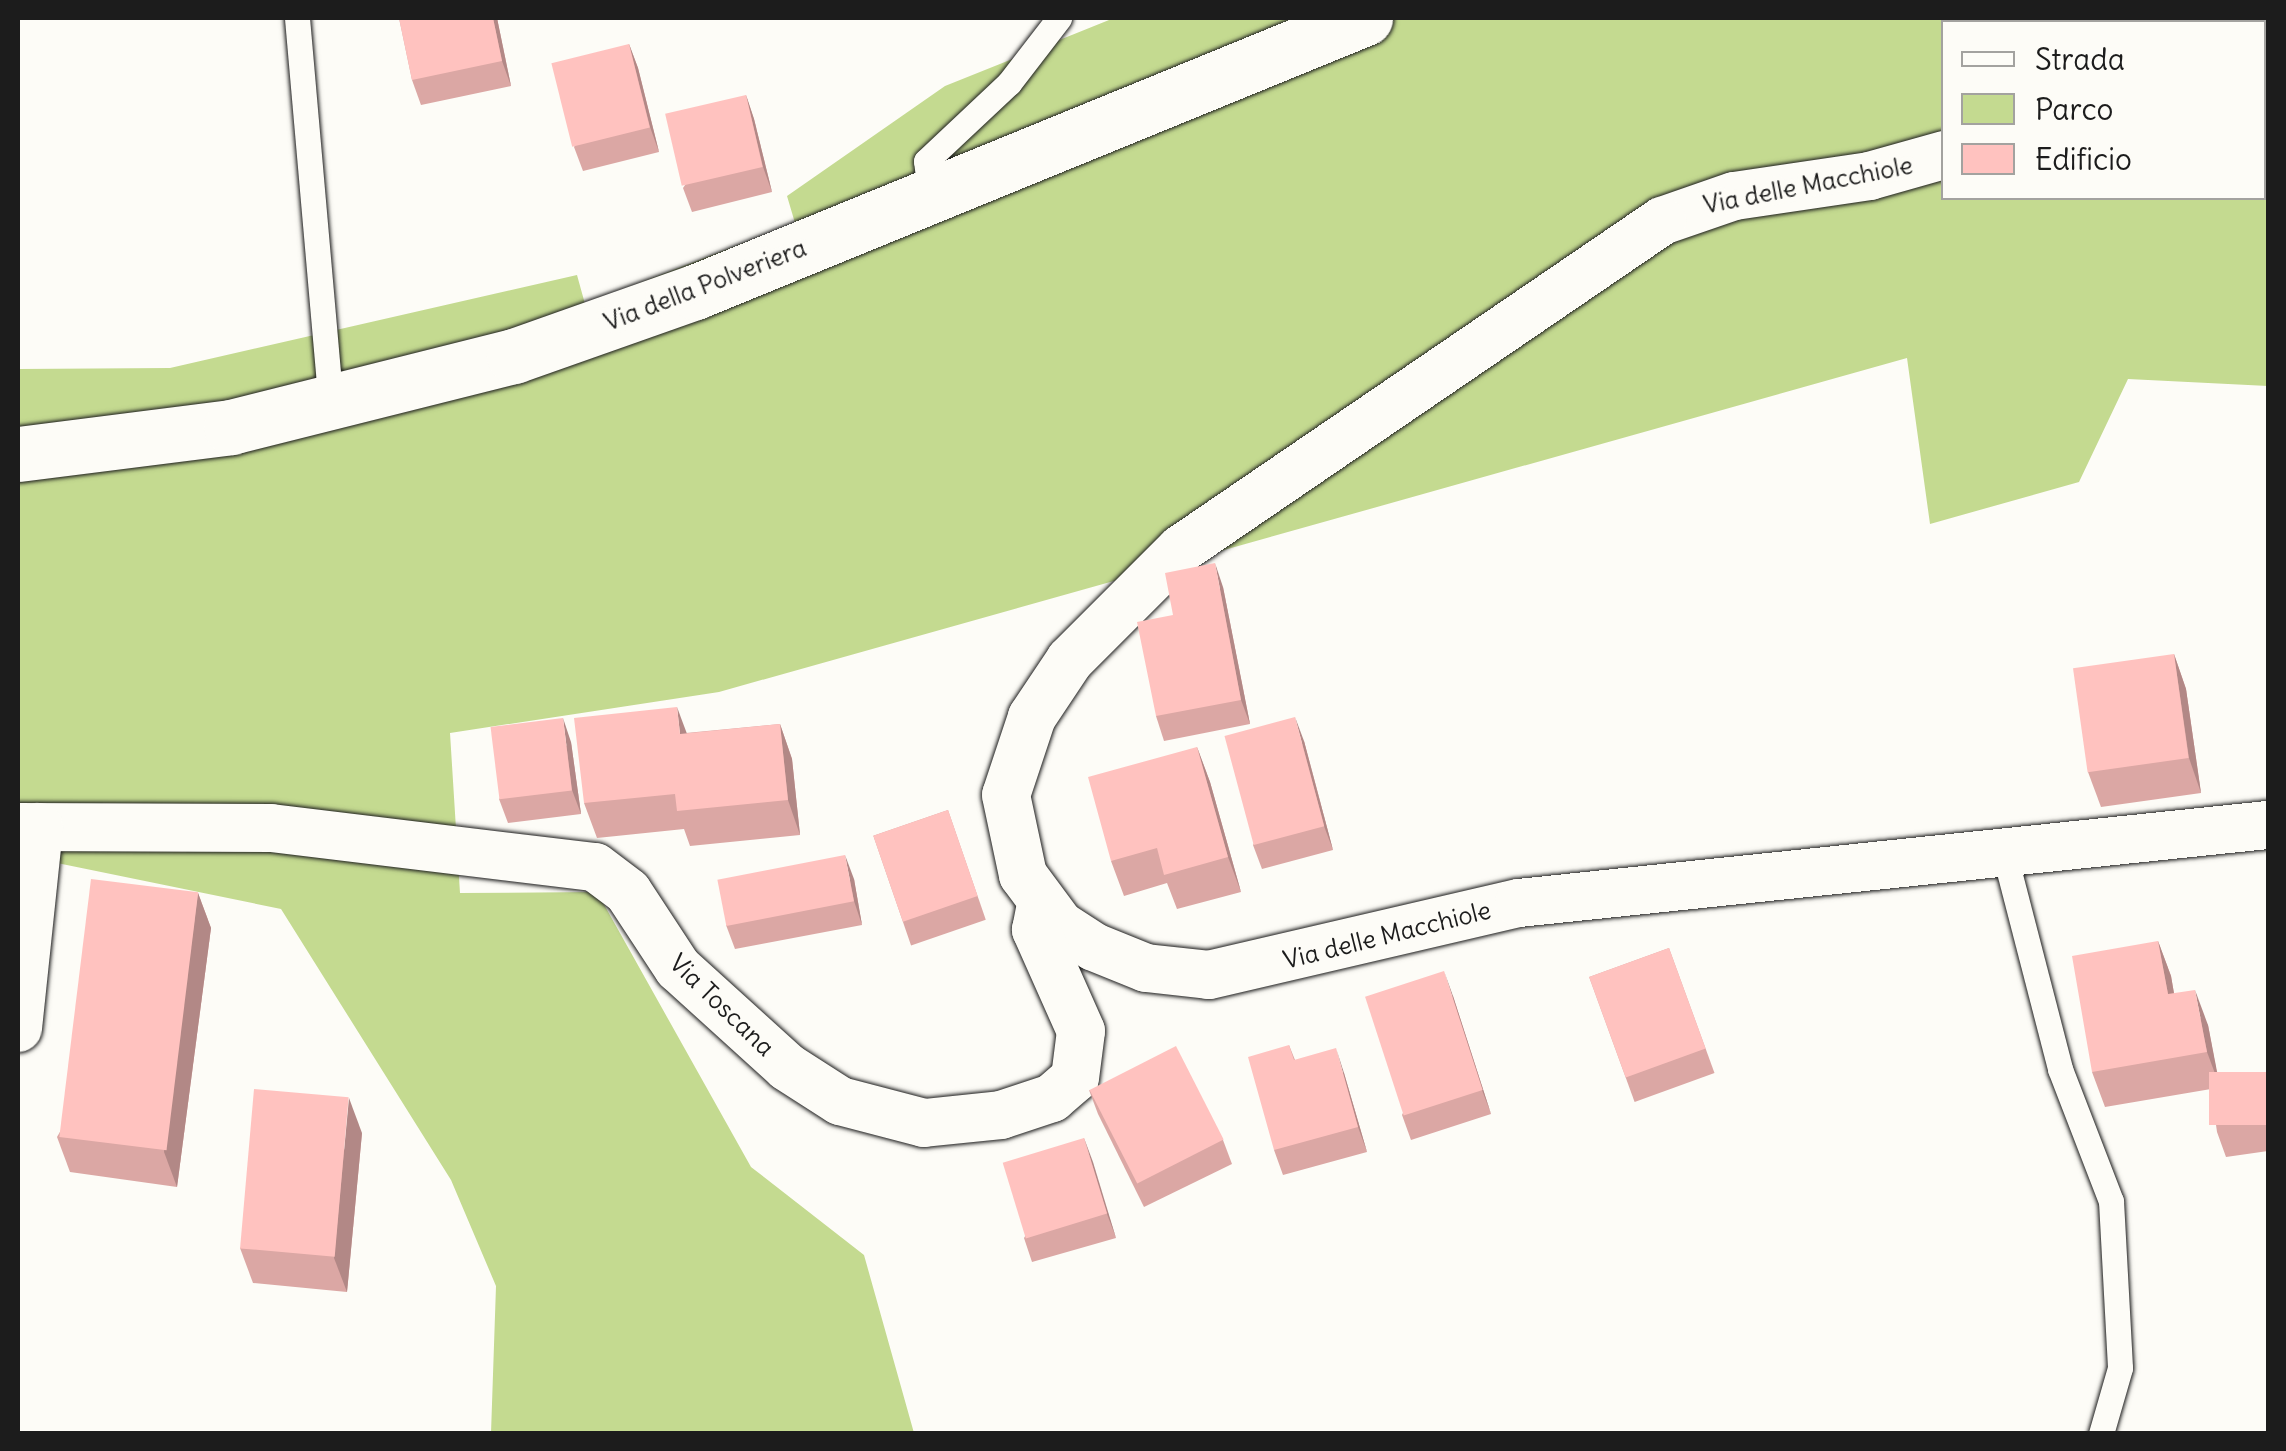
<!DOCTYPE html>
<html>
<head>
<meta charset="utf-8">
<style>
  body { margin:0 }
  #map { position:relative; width:2286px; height:1451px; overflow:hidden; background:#fdfcf7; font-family:Delius,sans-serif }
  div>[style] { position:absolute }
  .green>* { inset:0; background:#c4da90 }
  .roads { filter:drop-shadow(0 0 2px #1c1c1c) drop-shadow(0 0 2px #1c1c1c) }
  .service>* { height:25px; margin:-12.5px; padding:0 12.5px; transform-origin:12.5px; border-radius:12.5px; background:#fdfcf7 }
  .minor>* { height:48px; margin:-24px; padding:0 24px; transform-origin:24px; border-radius:24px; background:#fdfcf7 }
  .secondary>* { height:55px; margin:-27.5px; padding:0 27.5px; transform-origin:27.5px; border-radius:27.5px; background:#fdfcf7 }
  .wall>* { inset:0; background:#dba7a4; transform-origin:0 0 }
  .shaded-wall>* { inset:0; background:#b28886 }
  .building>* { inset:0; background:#ffc2bf; transform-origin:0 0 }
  span { translate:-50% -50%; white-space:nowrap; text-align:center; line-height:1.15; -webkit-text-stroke:10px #fdfcf7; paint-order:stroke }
  .street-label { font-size:25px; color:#1c1c1c }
  .frame { position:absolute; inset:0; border:20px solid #1c1c1c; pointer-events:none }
  .legend { position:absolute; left:1941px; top:20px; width:325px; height:180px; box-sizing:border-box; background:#fdfcf7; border:2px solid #a3a29f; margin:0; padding:12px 18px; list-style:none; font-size:30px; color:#1c1c1c }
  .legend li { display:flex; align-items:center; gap:20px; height:50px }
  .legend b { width:50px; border:2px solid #a3a29f }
</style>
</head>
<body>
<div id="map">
  <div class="green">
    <i style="clip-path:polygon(evenodd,1114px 18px,2268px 18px,2268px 386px,2128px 379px,2079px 482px,1930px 524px,1907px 358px,719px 692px,450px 733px,460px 893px,597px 892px,751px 1167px,864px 1255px,914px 1433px,491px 1433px,496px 1286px,451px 1180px,281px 909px,18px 855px,18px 369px,170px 368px,577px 275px,585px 304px,795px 223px,787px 196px,945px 86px,1114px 18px,1944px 22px,2264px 22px,2264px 198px,1944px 198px,1944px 22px)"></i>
  </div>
  <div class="roads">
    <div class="service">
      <i style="left:297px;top:18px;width:390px;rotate:85deg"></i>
      <i style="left:930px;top:193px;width:32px;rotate:-97deg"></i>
      <i style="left:926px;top:161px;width:114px;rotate:-43.2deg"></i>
      <i style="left:1009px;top:83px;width:82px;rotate:-52.4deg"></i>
      <i style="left:2004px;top:852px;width:224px;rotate:75.5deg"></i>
      <i style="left:2060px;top:1069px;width:142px;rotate:68.9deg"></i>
      <i style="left:2111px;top:1201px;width:167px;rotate:86.9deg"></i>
      <i style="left:2120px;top:1368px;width:69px;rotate:106.1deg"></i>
    </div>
    <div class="minor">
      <i style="left:2098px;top:22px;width:5px;rotate:-53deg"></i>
      <i style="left:1944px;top:155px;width:77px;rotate:164.2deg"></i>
      <i style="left:1870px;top:176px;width:137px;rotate:171.6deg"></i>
      <i style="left:1734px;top:196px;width:76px;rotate:160.9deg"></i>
      <i style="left:1662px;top:221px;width:582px;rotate:145.71deg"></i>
      <i style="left:1181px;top:549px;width:157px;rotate:135deg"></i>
      <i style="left:1070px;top:660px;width:69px;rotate:123.7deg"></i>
      <i style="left:1032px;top:717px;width:82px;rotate:108.4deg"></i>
      <i style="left:1006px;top:795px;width:82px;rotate:78deg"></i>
      <i style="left:1023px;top:875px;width:62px;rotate:53.5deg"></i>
      <i style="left:1060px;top:925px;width:40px;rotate:32.9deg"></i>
      <i style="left:1094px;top:947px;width:56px;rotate:22deg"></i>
      <i style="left:1146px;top:968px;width:63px;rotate:6.3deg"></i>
      <i style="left:1209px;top:975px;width:318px;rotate:-13.1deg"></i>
      <i style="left:1519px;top:903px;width:753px;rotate:-5.95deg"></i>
      <i style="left:18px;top:827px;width:253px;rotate:0.2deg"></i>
      <i style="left:271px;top:828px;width:326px;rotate:6.9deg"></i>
      <i style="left:595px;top:867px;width:41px;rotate:37.1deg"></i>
      <i style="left:628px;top:892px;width:91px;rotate:56.7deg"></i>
      <i style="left:678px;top:968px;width:147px;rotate:42.2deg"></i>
      <i style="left:787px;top:1067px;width:63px;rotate:32.7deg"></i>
      <i style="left:840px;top:1101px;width:87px;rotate:14.7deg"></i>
      <i style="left:924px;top:1123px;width:77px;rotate:-5.9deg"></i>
      <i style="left:1001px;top:1115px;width:54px;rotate:-18.4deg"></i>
      <i style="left:1052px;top:1098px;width:30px;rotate:-41deg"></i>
      <i style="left:1075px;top:1078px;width:47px;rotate:-82.7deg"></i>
      <i style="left:1081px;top:1031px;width:111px;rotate:-114deg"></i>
      <i style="left:1036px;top:930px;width:25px;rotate:-79deg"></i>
      <i style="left:18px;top:1028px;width:202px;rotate:-84deg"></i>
    </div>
    <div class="secondary">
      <i style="left:18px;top:454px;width:215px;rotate:-7.2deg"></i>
      <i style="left:231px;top:427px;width:292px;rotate:-14.1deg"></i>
      <i style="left:514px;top:356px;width:192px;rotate:-19.5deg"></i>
      <i style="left:695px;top:292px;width:724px;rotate:-22.24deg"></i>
    </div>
  </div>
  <div class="wall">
    <i style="clip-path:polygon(399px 18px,497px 18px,511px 86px,421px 105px,412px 80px)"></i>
    <i style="clip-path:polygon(629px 44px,638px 68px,659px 152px,583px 171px,574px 147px)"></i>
    <i style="clip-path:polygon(746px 95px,754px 119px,772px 192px,692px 212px,683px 188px)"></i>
    <i style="clip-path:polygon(1223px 587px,1250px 724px,1164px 741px,1156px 716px,1173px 615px)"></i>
    <i style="clip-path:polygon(2174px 654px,2186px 689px,2201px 793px,2101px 807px,2088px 772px)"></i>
    <i style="clip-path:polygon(780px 724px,792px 759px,800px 835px,690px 846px,684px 829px,597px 838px,584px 803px,686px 733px)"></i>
    <i style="clip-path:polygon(1304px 741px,1333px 850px,1262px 869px,1253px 845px)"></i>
    <i style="clip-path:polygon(571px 742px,581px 814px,508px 823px,499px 799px)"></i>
    <i style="clip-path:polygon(1197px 747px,1210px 782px,1241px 892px,1177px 909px,1167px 883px,1124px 896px,1111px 861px)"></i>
    <i style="left:948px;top:810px;width:116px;height:79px;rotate:71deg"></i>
    <i style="clip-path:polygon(854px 879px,862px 925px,735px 949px,726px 925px)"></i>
    <i style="clip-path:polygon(198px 893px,211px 928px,177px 1187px,70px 1172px,57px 1137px)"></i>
    <i style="clip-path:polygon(2158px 941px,2171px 976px,2174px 993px,2208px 1025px,2218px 1079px,2268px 1072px,2268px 1151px,2226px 1157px,2217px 1132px,2211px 1089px,2105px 1107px,2092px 1072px)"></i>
    <i style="left:1669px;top:948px;width:133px;height:85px;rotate:70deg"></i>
    <i style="clip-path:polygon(1453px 996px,1491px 1114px,1411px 1140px,1402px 1115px)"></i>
    <i style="clip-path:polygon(1289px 1045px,1295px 1060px,1344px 1073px,1367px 1152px,1283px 1175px,1274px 1150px)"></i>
    <i style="clip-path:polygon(1089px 1090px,1223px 1140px,1232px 1164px,1144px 1207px,1098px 1114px)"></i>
    <i style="clip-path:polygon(362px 1133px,347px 1292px,253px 1283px,240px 1248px)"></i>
    <i style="clip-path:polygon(1084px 1138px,1116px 1238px,1032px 1262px,1024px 1238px)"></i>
  </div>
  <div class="shaded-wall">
    <i style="clip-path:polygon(493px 18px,497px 18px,511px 86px,502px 61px)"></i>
    <i style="clip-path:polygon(629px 44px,638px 68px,659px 152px,650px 127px)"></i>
    <i style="clip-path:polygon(746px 95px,754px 119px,772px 192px,763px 167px)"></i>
    <i style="clip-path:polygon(1215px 563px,1223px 587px,1250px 724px,1241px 700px)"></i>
    <i style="clip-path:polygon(2174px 654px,2186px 689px,2201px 793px,2189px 758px)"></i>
    <i style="clip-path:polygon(677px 707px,690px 742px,680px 734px)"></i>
    <i style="clip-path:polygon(1295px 717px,1304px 741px,1333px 850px,1324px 826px)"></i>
    <i style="clip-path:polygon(563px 718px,571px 742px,581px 814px,572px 790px)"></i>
    <i style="clip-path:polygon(780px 724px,792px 759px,800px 835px,788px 800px)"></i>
    <i style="clip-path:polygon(1197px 747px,1210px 782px,1241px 892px,1228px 857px)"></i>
    <i style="clip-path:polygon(845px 855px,854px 879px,862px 925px,854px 901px)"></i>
    <i style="clip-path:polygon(198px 893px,211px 928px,177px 1187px,164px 1152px)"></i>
    <i style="clip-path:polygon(2158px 941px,2171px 976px,2180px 1029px,2168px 994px)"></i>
    <i style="clip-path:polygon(1444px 971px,1453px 996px,1491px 1114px,1482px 1090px)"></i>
    <i style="clip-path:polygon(2195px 990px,2208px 1025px,2220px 1087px,2207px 1052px)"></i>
    <i style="clip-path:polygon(1336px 1048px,1344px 1073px,1367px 1152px,1358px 1127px)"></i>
    <i style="clip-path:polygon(349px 1098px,362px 1133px,347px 1292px,334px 1258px)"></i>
    <i style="clip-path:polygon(1084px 1138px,1093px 1162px,1116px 1238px,1107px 1214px)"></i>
  </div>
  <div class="building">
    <i style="clip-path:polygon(399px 18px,493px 18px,502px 61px,412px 80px)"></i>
    <i style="left:629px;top:44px;width:86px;height:80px;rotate:76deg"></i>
    <i style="left:746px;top:95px;width:74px;height:83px;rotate:77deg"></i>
    <i style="clip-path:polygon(1215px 563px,1241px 700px,1156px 716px,1137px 622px,1173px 615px,1165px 573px)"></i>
    <i style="left:2174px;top:654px;width:105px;height:102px;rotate:82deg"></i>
    <i style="clip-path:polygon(677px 707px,680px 734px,780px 724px,788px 800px,677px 811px,675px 794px,584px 803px,574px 718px)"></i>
    <i style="left:1295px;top:717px;width:113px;height:73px;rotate:75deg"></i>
    <i style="left:563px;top:718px;width:73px;height:73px;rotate:83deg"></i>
    <i style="clip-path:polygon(1197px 747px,1228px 857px,1164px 875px,1157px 848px,1111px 861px,1088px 777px)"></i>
    <i style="left:948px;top:810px;width:91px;height:79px;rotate:71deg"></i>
    <i style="left:845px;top:855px;width:47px;height:130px;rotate:79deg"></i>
    <i style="left:91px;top:879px;width:108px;height:260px;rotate:7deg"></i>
    <i style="clip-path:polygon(2158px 941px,2168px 994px,2195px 990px,2207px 1052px,2092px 1072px,2072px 956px)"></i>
    <i style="left:1669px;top:948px;width:107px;height:85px;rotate:70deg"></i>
    <i style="left:1444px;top:971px;width:125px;height:83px;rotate:72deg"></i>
    <i style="clip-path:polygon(1289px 1045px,1294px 1060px,1336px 1048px,1358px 1127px,1274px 1150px,1248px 1057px)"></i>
    <i style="left:1176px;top:1046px;width:105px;height:97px;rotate:63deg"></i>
    <i style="left:2268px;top:1072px;width:53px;height:59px;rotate:90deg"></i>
    <i style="left:254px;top:1089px;width:95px;height:160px;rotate:5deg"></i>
    <i style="left:1084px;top:1138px;width:79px;height:85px;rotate:73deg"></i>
  </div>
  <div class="street-label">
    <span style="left:1808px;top:185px;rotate:-11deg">Via delle Macchiole</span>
    <span style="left:705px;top:285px;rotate:-21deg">Via della Polveriera</span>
    <span style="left:1387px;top:935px;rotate:-14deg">Via delle Macchiole</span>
    <span style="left:722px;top:1005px;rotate:44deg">Via Toscana</span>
  </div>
  <div class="frame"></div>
  <ul class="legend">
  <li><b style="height:12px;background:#fdfcf7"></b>Strada</li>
  <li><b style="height:28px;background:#c4da90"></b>Parco</li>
  <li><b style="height:28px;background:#ffc2bf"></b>Edificio</li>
  </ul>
</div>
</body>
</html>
